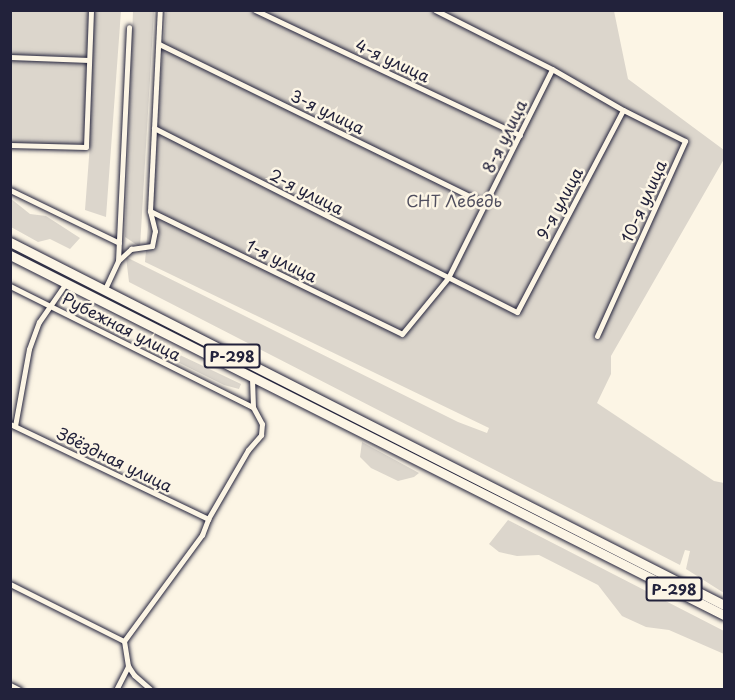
<!DOCTYPE html>
<html>
<head>
<meta charset="utf-8">
<style>
  body { margin:0 }
  #map { position:relative; width:735px; height:700px; overflow:hidden; background:#fcf5e5; font-family:"Playpen Sans",sans-serif }
  div>[style] { position:absolute }
  .green>* { inset:0; background:#dcd6cc }
  .roads { filter:drop-shadow(0 0 2px #22223b) drop-shadow(0 0 2px #22223b) }
  .street>* { height:5px; margin:-2.5px; padding:0 2.5px; transform-origin:2.5px; border-radius:2.5px; background:#fcf5e5 }
  .highway>* { height:9px; margin:-4.5px; padding:0 4.5px; transform-origin:4.5px; border-radius:4.5px; background:#fcf5e5 }
  span { translate:-50% -50%; white-space:nowrap; text-align:center; line-height:1.15; -webkit-text-stroke:5px #fcf5e5; paint-order:stroke }
  .shield-label span { padding:2px 4px; background:#fcf5e5; border:2px solid; border-radius:4px; -webkit-text-stroke-width:0 }
  .shield-label { font-size:15px; color:#22223b; font-weight:700 }
  .street-label { font-size:16px; color:#22223b }
  .park-label { font-size:16px; color:#504f5f }
  .frame { position:absolute; inset:0; border:12px solid #22223b; pointer-events:none }
</style>
</head>
<body>
<div id="map">
  <div class="green">
    <i style="clip-path:polygon(10px 11px,121px 11px,106px 217px,85px 210px,90px 144px,16px 144px,11px 142px)"></i>
    <i style="clip-path:polygon(133px 11px,154px 11px,140px 247px,125px 237px)"></i>
    <i style="clip-path:polygon(166px 11px,614px 11px,628px 79px,724px 150px,724px 159px,611px 356px,611px 374px,597px 403px,714px 481px,724px 483px,724px 593px,686px 569px,690px 551px,685px 550px,680px 565px,129px 282px,126px 257px,458px 422px,487px 433px,489px 428px,145px 262px)"></i>
    <i style="clip-path:polygon(10px 198px,30px 214px,46px 216px,80px 238px,70px 249px,50px 239px,38px 242px,11px 227px)"></i>
    <i style="clip-path:polygon(142px 337px,241px 384px,239px 389px,224px 385px,135px 341px)"></i>
    <i style="clip-path:polygon(362px 442px,419px 473px,414px 477px,398px 481px,371px 468px,360px 457px)"></i>
    <i style="clip-path:polygon(508px 520px,724px 631px,724px 654px,669px 630px,646px 627px,622px 616px,598px 585px,539px 555px,517px 556px,499px 552px,489px 544px)"></i>
  </div>
  <div class="roads">
    <div class="street">
      <i style="left:255px;top:10px;width:293px;rotate:25.3deg"></i>
      <i style="left:159px;top:44px;width:363px;rotate:26.1deg"></i>
      <i style="left:10px;top:57px;width:79px;rotate:2.2deg"></i>
      <i style="left:154px;top:128px;width:407px;rotate:26.9deg"></i>
      <i style="left:517px;top:312px;width:228px;rotate:-62.3deg"></i>
      <i style="left:623px;top:110px;width:82px;rotate:-150deg"></i>
      <i style="left:552px;top:69px;width:131px;rotate:-153.2deg"></i>
      <i style="left:10px;top:145px;width:76px;rotate:1.5deg"></i>
      <i style="left:86px;top:147px;width:137px;rotate:-87.9deg"></i>
      <i style="left:10px;top:190px;width:121px;rotate:25.9deg"></i>
      <i style="left:150px;top:211px;width:280px;rotate:26deg"></i>
      <i style="left:402px;top:334px;width:72px;rotate:-50.6deg"></i>
      <i style="left:448px;top:278px;width:233px;rotate:-63.5deg"></i>
      <i style="left:118px;top:261px;width:234px;rotate:-87.3deg"></i>
      <i style="left:10px;top:286px;width:271px;rotate:26.5deg"></i>
      <i style="left:104px;top:291px;width:33px;rotate:-65deg"></i>
      <i style="left:118px;top:261px;width:18px;rotate:-43deg"></i>
      <i style="left:131px;top:249px;width:21px;rotate:-8deg"></i>
      <i style="left:152px;top:246px;width:15px;rotate:-79deg"></i>
      <i style="left:155px;top:231px;width:21px;rotate:-104deg"></i>
      <i style="left:150px;top:211px;width:201px;rotate:-87.2deg"></i>
      <i style="left:597px;top:336px;width:214px;rotate:-65.7deg"></i>
      <i style="left:685px;top:141px;width:69px;rotate:-153.4deg"></i>
      <i style="left:10px;top:424px;width:220px;rotate:25.6deg"></i>
      <i style="left:15px;top:426px;width:78px;rotate:-79.7deg"></i>
      <i style="left:29px;top:349px;width:29px;rotate:-70deg"></i>
      <i style="left:39px;top:322px;width:47px;rotate:-55.3deg"></i>
      <i style="left:10px;top:584px;width:127px;rotate:26.6deg"></i>
      <i style="left:128px;top:666px;width:11px;rotate:56deg"></i>
      <i style="left:134px;top:675px;width:23px;rotate:41deg"></i>
      <i style="left:10px;top:685px;width:11px;rotate:27deg"></i>
      <i style="left:116px;top:690px;width:27px;rotate:-63deg"></i>
      <i style="left:128px;top:666px;width:25px;rotate:-99deg"></i>
      <i style="left:124px;top:641px;width:132px;rotate:-53.7deg"></i>
      <i style="left:202px;top:535px;width:17px;rotate:-69deg"></i>
      <i style="left:208px;top:519px;width:80px;rotate:-59.9deg"></i>
      <i style="left:248px;top:450px;width:20px;rotate:-49deg"></i>
      <i style="left:261px;top:435px;width:11px;rotate:-85deg"></i>
      <i style="left:262px;top:424px;width:19px;rotate:-118deg"></i>
      <i style="left:253px;top:407px;width:30px;rotate:-92deg"></i>
    </div>
    <div class="highway">
      <i style="left:10px;top:242px;width:801px;rotate:26.95deg"></i>
      <i style="left:10px;top:255px;width:800px;rotate:26.76deg"></i>
    </div>
  </div>
  <div class="shield-label">
    <span style="left:232px;top:356px">Р-298</span>
    <span style="left:674px;top:589px">Р-298</span>
  </div>
  <div class="street-label">
    <span style="left:393px;top:60px;rotate:25deg">4-я улица</span>
    <span style="left:328px;top:111px;rotate:26deg">3-я улица</span>
    <span style="left:504px;top:136px;rotate:-64deg">8-я улица</span>
    <span style="left:307px;top:191px;rotate:27deg">2-я улица</span>
    <span style="left:643px;top:201px;rotate:-66deg">10-я улица</span>
    <span style="left:559px;top:203px;rotate:-62deg">9-я улица</span>
    <span style="left:282px;top:260px;rotate:26deg">1-я улица</span>
    <span style="left:122px;top:326px;rotate:27deg">Рубежная улица</span>
    <span style="left:115px;top:459px;rotate:26deg">Звёздная улица</span>
  </div>
  <div class="park-label">
    <span style="left:454px;top:200px">СНТ Лебедь</span>
  </div>
  <div class="frame"></div>
</div>
</body>
</html>
